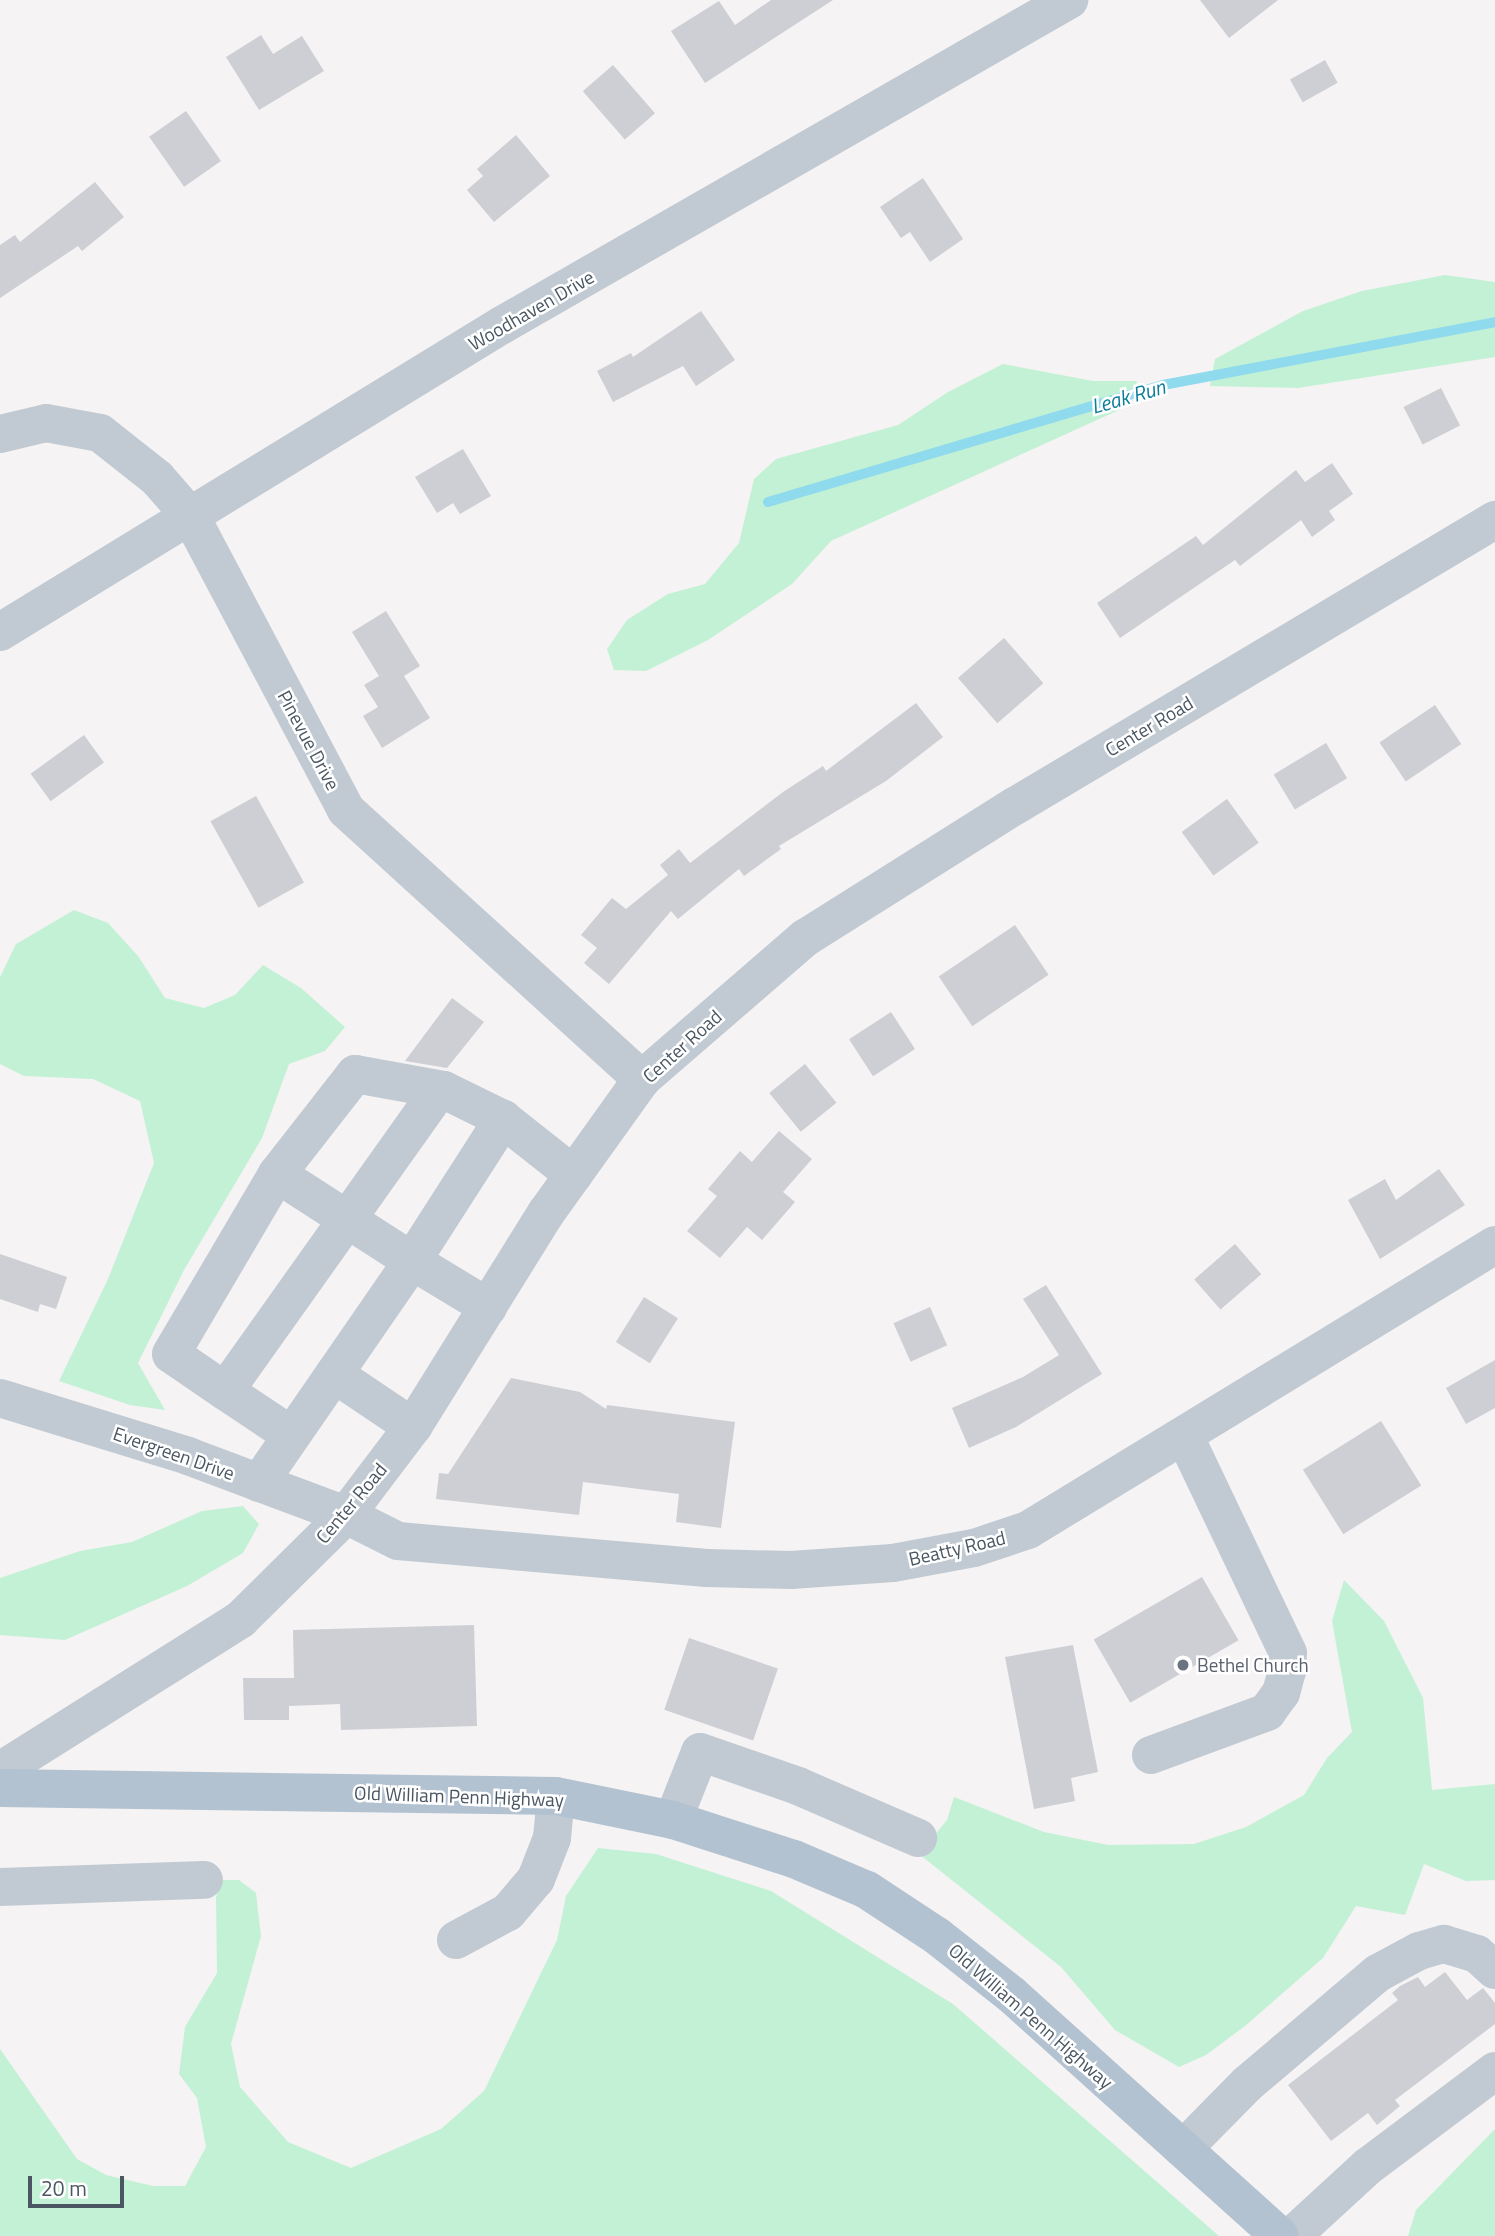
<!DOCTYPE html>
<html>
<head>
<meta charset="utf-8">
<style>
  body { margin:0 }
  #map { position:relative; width:1495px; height:2236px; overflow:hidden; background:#f5f3f3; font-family:"Titillium Web",sans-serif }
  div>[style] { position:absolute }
  .green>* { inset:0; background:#c3f1d5 }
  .stream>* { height:10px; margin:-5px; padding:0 5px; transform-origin:5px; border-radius:5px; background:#90daee }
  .building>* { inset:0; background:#cdcfd5; transform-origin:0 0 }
  .minor>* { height:38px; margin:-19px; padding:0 19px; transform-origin:19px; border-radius:19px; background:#c1cad2 }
  .major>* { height:38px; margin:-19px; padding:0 19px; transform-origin:19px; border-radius:19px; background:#b3c2d1 }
  .dots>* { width:19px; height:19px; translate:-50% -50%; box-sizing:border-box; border:4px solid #fff; border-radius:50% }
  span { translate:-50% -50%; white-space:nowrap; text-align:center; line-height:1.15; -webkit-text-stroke:5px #fff; paint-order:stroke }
  .street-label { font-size:19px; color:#4a5661 }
  .worship-label { font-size:19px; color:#5b616d }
  .left { translate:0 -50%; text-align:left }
  .water-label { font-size:21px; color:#0c7c9b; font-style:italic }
  .scale { position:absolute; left:28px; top:2176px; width:96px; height:32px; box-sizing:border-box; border:4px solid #4a5661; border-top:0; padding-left:9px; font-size:21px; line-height:24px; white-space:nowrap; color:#4a5661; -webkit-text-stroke:5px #fff; paint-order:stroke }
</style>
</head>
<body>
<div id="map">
  <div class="green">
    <i style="clip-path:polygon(1445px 275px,1495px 282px,1495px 357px,1298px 388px,1210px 386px,1215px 359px,1303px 311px,1362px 291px)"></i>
    <i style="clip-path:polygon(1003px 364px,1093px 381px,1137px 381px,1130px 405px,831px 541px,792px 584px,708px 640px,646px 671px,614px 670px,607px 649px,627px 620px,668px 594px,705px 584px,739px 543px,754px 479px,776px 459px,898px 425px,948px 392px)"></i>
    <i style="clip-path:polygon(74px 910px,108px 923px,138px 956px,165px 998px,204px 1008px,235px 995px,263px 965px,301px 988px,345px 1027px,325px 1051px,289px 1064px,262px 1138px,184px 1270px,138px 1363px,165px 1410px,130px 1405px,59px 1381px,108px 1279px,154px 1163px,140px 1101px,93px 1079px,24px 1076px,0 1064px,0 977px,16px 944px)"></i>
    <i style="clip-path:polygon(243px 1506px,259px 1524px,243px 1553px,187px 1586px,65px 1640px,0 1635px,0 1578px,80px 1551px,132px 1542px,202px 1511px)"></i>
    <i style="clip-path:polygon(1344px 1580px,1384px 1621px,1423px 1698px,1432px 1790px,1495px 1784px,1495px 1880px,1466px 1881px,1424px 1864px,1405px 1915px,1356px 1906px,1323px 1958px,1245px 2026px,1206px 2055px,1179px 2067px,1115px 2030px,1061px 1967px,919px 1854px,947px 1820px,954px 1797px,1044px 1832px,1108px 1845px,1194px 1844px,1246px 1827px,1304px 1795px,1327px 1758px,1352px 1732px,1332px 1621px)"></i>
    <i style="clip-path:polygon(598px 1848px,656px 1854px,771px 1891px,953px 2004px,1219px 2236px,0 2236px,0 2049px,77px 2159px,106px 2175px,153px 2186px,185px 2186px,206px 2147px,197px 2098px,179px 2074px,185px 2027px,217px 1973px,216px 1897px,222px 1880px,239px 1880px,256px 1893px,261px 1936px,231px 2044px,240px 2087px,288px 2142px,351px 2168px,441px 2129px,484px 2091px,557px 1940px,566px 1896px)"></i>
    <i style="clip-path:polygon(1495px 2129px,1495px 2236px,1408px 2236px,1416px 2210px)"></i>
  </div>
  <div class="stream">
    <i style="left:768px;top:502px;width:412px;rotate:-16.5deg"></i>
    <i style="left:1163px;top:385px;width:338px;rotate:-10.7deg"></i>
  </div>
  <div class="building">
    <i style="clip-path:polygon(771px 0,833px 0,705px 83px,671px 31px,719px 1px,735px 25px)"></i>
    <i style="clip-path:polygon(1200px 0,1278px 0,1229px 38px)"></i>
    <i style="clip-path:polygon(261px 35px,273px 54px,302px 36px,324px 71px,259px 110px,226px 57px)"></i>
    <i style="left:1325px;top:60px;width:26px;height:40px;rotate:61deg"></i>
    <i style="left:613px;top:65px;width:64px;height:40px;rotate:49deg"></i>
    <i style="left:186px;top:111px;width:61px;height:45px;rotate:55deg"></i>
    <i style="clip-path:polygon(516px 135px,550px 176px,494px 222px,467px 190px,483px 176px,477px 169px)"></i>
    <i style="clip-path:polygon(923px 178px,963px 239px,930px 262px,910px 232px,901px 238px,880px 207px)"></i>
    <i style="clip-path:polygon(95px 182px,124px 217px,82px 251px,78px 246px,0 298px,0 245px,15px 235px,20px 242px)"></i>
    <i style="clip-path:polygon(701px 311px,735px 360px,696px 386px,683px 366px,613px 402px,597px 371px,631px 353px,633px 357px)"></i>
    <i style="left:1441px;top:388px;width:42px;height:42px;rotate:63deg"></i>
    <i style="clip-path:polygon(463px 449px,491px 496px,460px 514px,453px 503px,437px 513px,415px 477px)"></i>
    <i style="clip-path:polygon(1332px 463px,1353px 494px,1329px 511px,1335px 520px,1312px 537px,1301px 520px,1240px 566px,1235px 560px,1120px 638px,1097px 603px,1196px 536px,1203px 545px,1296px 470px,1305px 482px)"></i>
    <i style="clip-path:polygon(386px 611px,420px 666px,404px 676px,430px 718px,382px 748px,363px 716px,378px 707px,364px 685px,379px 676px,352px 632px)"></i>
    <i style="left:1004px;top:638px;width:60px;height:61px;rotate:49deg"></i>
    <i style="clip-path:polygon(916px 703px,943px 737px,886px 781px,779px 846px,781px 849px,744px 876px,739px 869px,678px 919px,671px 911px,609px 984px,584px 963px,597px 948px,581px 935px,612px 898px,626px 909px,668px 875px,660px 865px,679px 849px,690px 863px,783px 792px,823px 766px,826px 771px)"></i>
    <i style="left:1435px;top:705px;width:47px;height:67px;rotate:56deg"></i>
    <i style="left:84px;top:735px;width:34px;height:66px;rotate:54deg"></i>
    <i style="left:1326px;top:743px;width:41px;height:61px;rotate:59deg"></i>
    <i style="left:256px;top:796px;width:99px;height:52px;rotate:61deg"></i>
    <i style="left:1227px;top:799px;width:54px;height:56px;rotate:54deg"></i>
    <i style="left:1015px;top:925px;width:60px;height:92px;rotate:56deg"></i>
    <i style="clip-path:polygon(452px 998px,484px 1022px,447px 1068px,405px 1061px)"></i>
    <i style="left:891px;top:1012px;width:44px;height:50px;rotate:57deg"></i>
    <i style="left:805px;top:1064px;width:50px;height:46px;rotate:51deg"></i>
    <i style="clip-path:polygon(779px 1131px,812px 1159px,783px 1192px,795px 1202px,762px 1240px,747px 1227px,720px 1258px,687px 1231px,717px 1196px,708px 1189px,740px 1151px,752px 1162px)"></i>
    <i style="clip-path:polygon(1439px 1169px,1465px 1205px,1380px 1259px,1348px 1200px,1385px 1179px,1396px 1200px)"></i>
    <i style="left:1235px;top:1244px;width:40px;height:54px;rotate:49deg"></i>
    <i style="clip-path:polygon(0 1254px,67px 1277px,56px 1309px,40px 1304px,38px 1312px,0 1299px)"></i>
    <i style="clip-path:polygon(1046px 1285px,1102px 1374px,1016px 1427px,969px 1448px,952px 1408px,1023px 1377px,1059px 1355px,1023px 1299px)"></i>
    <i style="left:644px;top:1297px;width:40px;height:53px;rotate:32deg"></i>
    <i style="left:930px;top:1307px;width:42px;height:40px;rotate:66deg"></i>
    <i style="clip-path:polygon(1495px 1360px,1495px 1408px,1466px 1424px,1446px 1388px)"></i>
    <i style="clip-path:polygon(511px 1378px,580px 1392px,606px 1409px,607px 1405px,735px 1422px,721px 1528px,676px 1522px,679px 1494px,583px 1482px,579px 1515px,436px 1499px,439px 1473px,448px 1474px)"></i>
    <i style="left:1381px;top:1421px;width:76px;height:92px;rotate:58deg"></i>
    <i style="left:1202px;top:1577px;width:73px;height:125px;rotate:60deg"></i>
    <i style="clip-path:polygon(474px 1625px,477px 1726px,341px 1730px,340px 1704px,289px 1706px,289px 1720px,244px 1720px,243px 1678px,294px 1678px,293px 1630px)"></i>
    <i style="left:689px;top:1638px;width:94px;height:76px;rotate:19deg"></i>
    <i style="clip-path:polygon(1073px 1645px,1098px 1772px,1071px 1778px,1075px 1801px,1034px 1809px,1005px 1657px)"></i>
    <i style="clip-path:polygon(1445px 1972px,1467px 2000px,1483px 1988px,1495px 2003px,1495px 2024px,1395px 2100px,1400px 2106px,1377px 2125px,1368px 2113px,1331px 2141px,1288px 2085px,1398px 2000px,1392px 1993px,1400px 1986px,1418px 1977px,1425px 1987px)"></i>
  </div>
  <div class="minor">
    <i style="left:0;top:434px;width:47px;rotate:-13.4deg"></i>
    <i style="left:46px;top:423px;width:55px;rotate:10.5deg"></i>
    <i style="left:100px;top:433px;width:73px;rotate:38.3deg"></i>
    <i style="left:157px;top:478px;width:52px;rotate:48.9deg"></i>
    <i style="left:191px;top:517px;width:331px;rotate:62.1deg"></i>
    <i style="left:346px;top:810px;width:400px;rotate:42.3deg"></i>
    <i style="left:0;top:632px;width:588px;rotate:-31.45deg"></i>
    <i style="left:502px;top:325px;width:654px;rotate:-29.82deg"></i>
    <i style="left:439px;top:1090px;width:369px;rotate:125.4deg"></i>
    <i style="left:225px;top:1391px;width:65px;rotate:-145.6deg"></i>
    <i style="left:171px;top:1354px;width:209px;rotate:-59.5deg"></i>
    <i style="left:277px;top:1174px;width:127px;rotate:-52deg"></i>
    <i style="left:355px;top:1074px;width:90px;rotate:10.2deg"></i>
    <i style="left:444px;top:1090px;width:66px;rotate:26.2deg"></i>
    <i style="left:277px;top:1174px;width:161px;rotate:32.8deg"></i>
    <i style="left:412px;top:1261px;width:169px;rotate:-57.3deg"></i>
    <i style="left:503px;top:1119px;width:90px;rotate:38.3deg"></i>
    <i style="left:334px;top:1374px;width:95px;rotate:33.9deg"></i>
    <i style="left:225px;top:1391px;width:79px;rotate:33.7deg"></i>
    <i style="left:0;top:1398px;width:197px;rotate:17.1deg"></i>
    <i style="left:188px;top:1456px;width:169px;rotate:20.5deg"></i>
    <i style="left:346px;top:1515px;width:58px;rotate:26.6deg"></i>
    <i style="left:398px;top:1541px;width:310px;rotate:5deg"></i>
    <i style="left:707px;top:1568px;width:84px;rotate:1.4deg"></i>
    <i style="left:791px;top:1570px;width:102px;rotate:-3.9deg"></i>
    <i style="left:893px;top:1563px;width:82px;rotate:-10.5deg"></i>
    <i style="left:974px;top:1548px;width:57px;rotate:-18.4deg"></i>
    <i style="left:1028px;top:1530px;width:547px;rotate:-31.39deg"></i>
    <i style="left:259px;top:1483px;width:270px;rotate:-55.4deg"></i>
    <i style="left:412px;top:1261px;width:89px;rotate:31.2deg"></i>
    <i style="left:1151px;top:1755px;width:124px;rotate:-20.3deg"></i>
    <i style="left:1267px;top:1712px;width:24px;rotate:-54deg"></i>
    <i style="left:1281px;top:1693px;width:23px;rotate:-75deg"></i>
    <i style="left:1287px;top:1671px;width:18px;rotate:-87deg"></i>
    <i style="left:1288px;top:1653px;width:239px;rotate:-115.5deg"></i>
    <i style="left:0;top:1771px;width:285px;rotate:-32.2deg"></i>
    <i style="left:241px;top:1619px;width:148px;rotate:-44.7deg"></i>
    <i style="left:346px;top:1515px;width:113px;rotate:-52.9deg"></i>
    <i style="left:414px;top:1425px;width:250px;rotate:-58.1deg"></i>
    <i style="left:546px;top:1213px;width:165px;rotate:-54.4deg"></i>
    <i style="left:642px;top:1079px;width:216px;rotate:-40.9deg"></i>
    <i style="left:805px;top:938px;width:248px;rotate:-32.2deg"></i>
    <i style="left:1015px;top:806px;width:559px;rotate:-30.79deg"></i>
    <i style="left:673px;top:1820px;width:73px;rotate:-68.3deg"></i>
    <i style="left:700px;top:1752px;width:104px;rotate:19.1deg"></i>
    <i style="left:798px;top:1786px;width:131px;rotate:23.4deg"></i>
    <i style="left:0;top:1887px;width:204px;rotate:-2deg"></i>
    <i style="left:456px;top:1940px;width:59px;rotate:-28.3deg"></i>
    <i style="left:508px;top:1912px;width:43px;rotate:-49.7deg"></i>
    <i style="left:536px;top:1879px;width:44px;rotate:-68.7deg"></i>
    <i style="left:552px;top:1838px;width:42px;rotate:-84.6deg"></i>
    <i style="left:1183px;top:2149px;width:91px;rotate:-45.4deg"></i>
    <i style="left:1247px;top:2084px;width:172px;rotate:-40.3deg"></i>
    <i style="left:1378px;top:1973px;width:47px;rotate:-28.2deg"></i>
    <i style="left:1419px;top:1951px;width:26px;rotate:-16deg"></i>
    <i style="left:1444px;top:1944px;width:34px;rotate:17deg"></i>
    <i style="left:1477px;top:1954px;width:24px;rotate:42deg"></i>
    <i style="left:1292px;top:2236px;width:102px;rotate:-42.6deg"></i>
    <i style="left:1367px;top:2167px;width:160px;rotate:-36.9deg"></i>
  </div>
  <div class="major">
    <i style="left:0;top:1788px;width:556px;rotate:0.82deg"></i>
    <i style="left:556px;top:1796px;width:119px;rotate:11.6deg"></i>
    <i style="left:673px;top:1820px;width:127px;rotate:17.9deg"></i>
    <i style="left:794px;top:1859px;width:79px;rotate:23deg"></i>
    <i style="left:867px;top:1890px;width:84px;rotate:33.3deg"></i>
    <i style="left:937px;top:1936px;width:95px;rotate:38.2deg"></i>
    <i style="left:1012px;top:1995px;width:360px;rotate:42deg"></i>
  </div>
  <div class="dots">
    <i style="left:1183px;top:1665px;background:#6b7280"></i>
  </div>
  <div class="street-label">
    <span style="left:531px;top:310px;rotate:-30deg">Woodhaven Drive</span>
    <span style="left:1149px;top:726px;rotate:-31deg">Center Road</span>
    <span style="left:309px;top:740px;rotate:62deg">Pinevue Drive</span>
    <span style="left:682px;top:1046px;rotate:-42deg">Center Road</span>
    <span style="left:174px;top:1453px;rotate:19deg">Evergreen Drive</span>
    <span style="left:351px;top:1503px;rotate:-50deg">Center Road</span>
    <span style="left:957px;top:1548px;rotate:-13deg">Beatty Road</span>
    <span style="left:459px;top:1796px;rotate:2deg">Old William Penn Highway</span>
    <span style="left:1031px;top:2016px;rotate:41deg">Old William Penn Highway</span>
  </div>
  <div class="worship-label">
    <span class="left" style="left:1197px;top:1665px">Bethel Church</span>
  </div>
  <div class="water-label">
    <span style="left:1128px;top:396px;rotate:-16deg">Leak Run</span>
  </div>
  <div class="scale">20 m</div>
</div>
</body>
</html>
